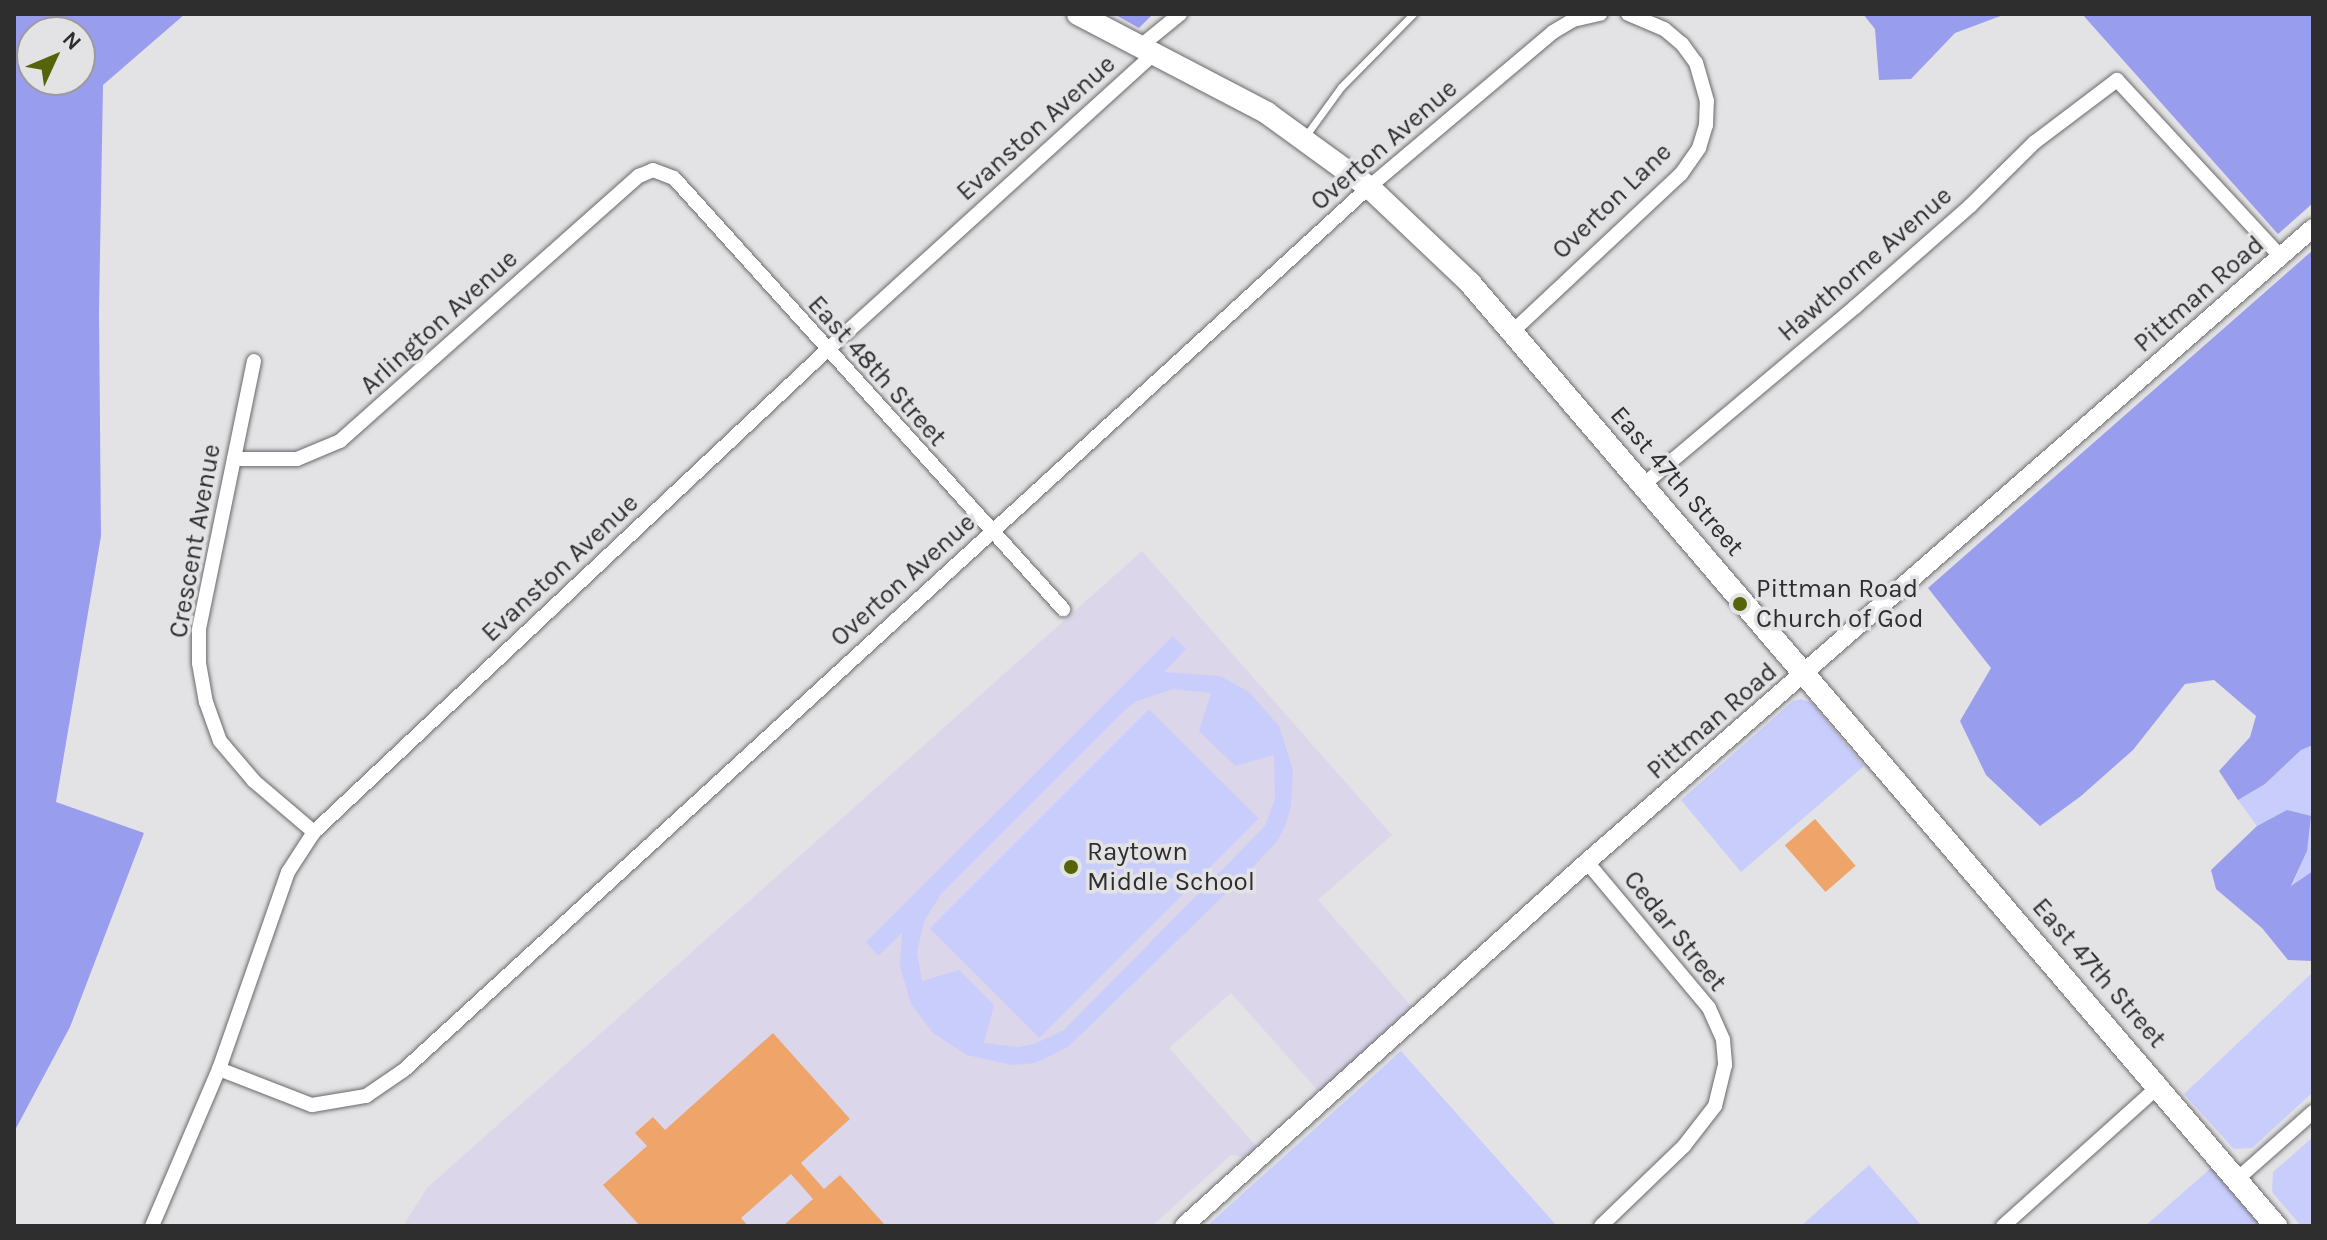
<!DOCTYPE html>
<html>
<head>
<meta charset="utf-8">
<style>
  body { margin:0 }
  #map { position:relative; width:2327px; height:1240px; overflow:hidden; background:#e3e3e6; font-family:Karla,sans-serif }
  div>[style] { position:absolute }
  .education>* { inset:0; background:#dcd6eb }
  .green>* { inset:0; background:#c8cdfc; transform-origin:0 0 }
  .forest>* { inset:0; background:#999ded }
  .building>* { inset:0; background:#efa569; transform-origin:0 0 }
  .roads { filter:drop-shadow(0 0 2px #696a6c) drop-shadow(0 0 2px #696a6c) }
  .service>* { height:7px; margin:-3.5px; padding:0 3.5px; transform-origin:3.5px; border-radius:3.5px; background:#fff }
  .minor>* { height:14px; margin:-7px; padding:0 7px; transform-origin:7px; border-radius:7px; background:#fff }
  .tertiary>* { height:18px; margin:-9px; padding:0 9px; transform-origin:9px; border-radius:9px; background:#fff }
  .secondary>* { height:22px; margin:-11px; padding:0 11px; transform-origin:11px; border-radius:11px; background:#fff }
  .dots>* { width:22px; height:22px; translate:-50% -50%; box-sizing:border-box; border:4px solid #e3e3e6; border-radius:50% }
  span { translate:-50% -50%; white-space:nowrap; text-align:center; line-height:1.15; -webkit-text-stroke:7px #e3e3e6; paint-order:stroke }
  .street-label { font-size:26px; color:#2e2e2f }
  .poi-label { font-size:26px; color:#2e2e2f }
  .left { translate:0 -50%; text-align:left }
  .frame { position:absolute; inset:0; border:16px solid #2e2e2f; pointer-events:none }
  .north { position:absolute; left:16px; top:16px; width:80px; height:80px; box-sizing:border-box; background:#e3e3e6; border:2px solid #9b9b9d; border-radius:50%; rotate:46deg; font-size:22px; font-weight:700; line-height:32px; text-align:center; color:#2e2e2f }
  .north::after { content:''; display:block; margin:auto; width:28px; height:36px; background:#556408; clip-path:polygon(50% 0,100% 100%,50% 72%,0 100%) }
</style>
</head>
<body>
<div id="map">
  <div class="education">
    <i style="clip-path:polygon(1142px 551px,1392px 835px,1318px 900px,1414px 1009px,1320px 1093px,1231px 993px,1169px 1048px,1258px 1148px,1242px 1157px,1231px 1155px,1152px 1226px,403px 1226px,427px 1188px)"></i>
  </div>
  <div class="green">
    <i style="clip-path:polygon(evenodd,1173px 636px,1186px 649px,1164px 672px,1220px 676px,1249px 692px,1279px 726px,1293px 770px,1291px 806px,1286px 824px,1278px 840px,1256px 864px,1068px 1047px,1035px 1063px,1012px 1065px,967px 1055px,933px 1033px,911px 1004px,900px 966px,902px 933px,878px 956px,866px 942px,1173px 636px,1173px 689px,1211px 693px,1199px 731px,1235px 766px,1274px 755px,1275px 799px,1265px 826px,1064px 1030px,1034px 1044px,1018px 1047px,984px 1043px,994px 1005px,959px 970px,922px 981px,917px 952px,924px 921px,941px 894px,1125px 710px,1137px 701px,1173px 689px)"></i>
    <i style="clip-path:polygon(1801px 699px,1812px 703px,1864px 766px,1741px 872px,1681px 800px,1793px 701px)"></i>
    <i style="left:1149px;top:709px;width:155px;height:310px;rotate:45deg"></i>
    <i style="clip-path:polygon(2313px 745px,2313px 871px,2291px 888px,2307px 851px,2287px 810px,2257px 826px,2238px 800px,2265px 784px,2301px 750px)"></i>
    <i style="clip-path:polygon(2313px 972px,2313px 1092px,2252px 1148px,2234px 1149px,2184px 1094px)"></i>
    <i style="clip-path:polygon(1401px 1051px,1557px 1226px,1207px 1226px)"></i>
    <i style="clip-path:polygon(2313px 1137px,2313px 1226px,2301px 1226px,2272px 1192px,2273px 1172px)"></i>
    <i style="clip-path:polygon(1869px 1165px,1922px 1226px,1801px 1226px)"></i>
    <i style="clip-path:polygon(2211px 1168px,2261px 1226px,2145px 1226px)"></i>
  </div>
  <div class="forest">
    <i style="clip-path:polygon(evenodd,14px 14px,185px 14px,103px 85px,99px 312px,101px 536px,56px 802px,144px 833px,70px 1027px,14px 1132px,14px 14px,80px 32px,80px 80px,32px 80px,32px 32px,80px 32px)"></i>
    <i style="clip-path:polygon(1114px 14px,1153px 14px,1139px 28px)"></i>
    <i style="clip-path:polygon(1863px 14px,2006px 14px,1955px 33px,1911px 79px,1879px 80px,1875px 29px)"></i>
    <i style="clip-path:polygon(2082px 14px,2313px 14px,2313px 203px,2278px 234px)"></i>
    <i style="clip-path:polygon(2313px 250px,2313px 745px,2301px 750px,2265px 784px,2238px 800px,2219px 771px,2250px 737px,2256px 716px,2214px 680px,2185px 684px,2133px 750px,2081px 796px,2040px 826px,1986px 775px,1960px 721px,1991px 668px,1928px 588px)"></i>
    <i style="clip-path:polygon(2287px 810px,2311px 816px,2307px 851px,2291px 886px,2313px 871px,2313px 961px,2288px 960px,2262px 928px,2216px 889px,2211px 870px,2257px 826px)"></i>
  </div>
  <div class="building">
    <i style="left:1815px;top:819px;width:62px;height:40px;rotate:49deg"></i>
    <i style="clip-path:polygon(773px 1033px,850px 1119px,801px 1163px,824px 1189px,840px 1175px,886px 1226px,783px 1226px,813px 1199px,791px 1174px,741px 1218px,748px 1226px,640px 1226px,603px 1185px,647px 1146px,635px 1133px,653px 1117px,665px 1130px)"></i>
  </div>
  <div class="roads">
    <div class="service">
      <i style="left:1304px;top:138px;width:63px;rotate:-54deg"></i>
      <i style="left:1341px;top:87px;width:103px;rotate:-45.4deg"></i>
    </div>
    <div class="minor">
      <i style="left:1142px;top:45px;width:49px;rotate:-39.2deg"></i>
      <i style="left:1512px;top:332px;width:231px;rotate:-43.1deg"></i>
      <i style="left:1681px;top:174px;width:32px;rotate:-55deg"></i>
      <i style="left:1699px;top:148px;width:24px;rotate:-73deg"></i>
      <i style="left:1706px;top:125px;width:24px;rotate:-88deg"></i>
      <i style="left:1707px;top:101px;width:40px;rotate:-106deg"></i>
      <i style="left:1696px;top:63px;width:24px;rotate:-126deg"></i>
      <i style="left:1682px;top:44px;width:23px;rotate:-140deg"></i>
      <i style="left:1664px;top:29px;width:39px;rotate:-157deg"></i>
      <i style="left:254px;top:361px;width:275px;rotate:101.6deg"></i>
      <i style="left:199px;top:630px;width:33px;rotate:90deg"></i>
      <i style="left:199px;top:663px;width:40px;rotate:80deg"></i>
      <i style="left:206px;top:702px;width:41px;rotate:70.3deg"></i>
      <i style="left:220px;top:741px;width:52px;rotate:49.6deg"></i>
      <i style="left:254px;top:781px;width:79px;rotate:40.4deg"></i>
      <i style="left:234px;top:459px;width:63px"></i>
      <i style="left:297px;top:459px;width:47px;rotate:-22.7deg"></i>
      <i style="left:340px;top:441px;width:400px;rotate:-41.6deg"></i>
      <i style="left:639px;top:176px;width:15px;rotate:-23deg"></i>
      <i style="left:653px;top:170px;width:22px;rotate:21deg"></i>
      <i style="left:674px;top:178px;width:581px;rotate:47.93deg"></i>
      <i style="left:1643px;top:485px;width:277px;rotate:-40deg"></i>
      <i style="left:1855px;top:307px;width:153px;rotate:-41.3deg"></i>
      <i style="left:1970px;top:206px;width:91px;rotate:-44.6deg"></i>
      <i style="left:2035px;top:142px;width:103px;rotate:-37.1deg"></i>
      <i style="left:2117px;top:80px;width:241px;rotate:47.2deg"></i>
      <i style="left:1587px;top:862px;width:190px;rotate:50.1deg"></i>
      <i style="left:1709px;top:1008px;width:35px;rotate:66deg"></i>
      <i style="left:1723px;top:1040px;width:25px;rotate:85deg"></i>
      <i style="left:1725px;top:1065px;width:42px;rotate:103.7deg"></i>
      <i style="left:1715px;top:1106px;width:51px;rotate:127.8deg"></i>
      <i style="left:1684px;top:1146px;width:115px;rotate:136.1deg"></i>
      <i style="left:219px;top:1069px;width:100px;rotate:21.2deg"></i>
      <i style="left:312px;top:1105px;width:55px;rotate:-9.5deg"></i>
      <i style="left:366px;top:1096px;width:46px;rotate:-34.4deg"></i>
      <i style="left:404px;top:1070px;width:1308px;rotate:-42.46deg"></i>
      <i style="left:1369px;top:187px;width:241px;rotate:-40.1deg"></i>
      <i style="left:1553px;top:32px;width:23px;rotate:-31deg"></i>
      <i style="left:1573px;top:20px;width:28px;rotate:-13deg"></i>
      <i style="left:2236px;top:1180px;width:103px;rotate:-41.4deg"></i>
      <i style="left:152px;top:1226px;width:171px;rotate:-66.9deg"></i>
      <i style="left:219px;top:1069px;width:209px;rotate:-70.7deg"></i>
      <i style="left:288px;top:872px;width:48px;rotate:-57deg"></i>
      <i style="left:314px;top:832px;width:702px;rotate:-43.21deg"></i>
      <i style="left:826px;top:351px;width:445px;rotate:-42.2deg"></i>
      <i style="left:2003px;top:1226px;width:210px;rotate:-41.9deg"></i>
    </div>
    <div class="tertiary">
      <i style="left:1184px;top:1226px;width:543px;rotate:-42.09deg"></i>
      <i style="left:1587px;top:862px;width:964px;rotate:-41.13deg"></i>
    </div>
    <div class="secondary">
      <i style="left:1078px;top:14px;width:213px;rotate:27.6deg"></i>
      <i style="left:1267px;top:113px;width:126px;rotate:36deg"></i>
      <i style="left:1369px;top:187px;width:139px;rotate:43.5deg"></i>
      <i style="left:1470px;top:283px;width:1241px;rotate:49.48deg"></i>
    </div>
  </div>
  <div class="dots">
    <i style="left:1740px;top:604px;background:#556408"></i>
    <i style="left:1071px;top:867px;background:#556408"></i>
  </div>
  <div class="street-label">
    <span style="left:1036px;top:128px;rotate:-42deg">Evanston Avenue</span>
    <span style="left:1384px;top:145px;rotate:-41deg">Overton Avenue</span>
    <span style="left:1612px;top:201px;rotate:-44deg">Overton Lane</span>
    <span style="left:1865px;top:264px;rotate:-41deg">Hawthorne Avenue</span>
    <span style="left:2199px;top:294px;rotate:-41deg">Pittman Road</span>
    <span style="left:439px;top:322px;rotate:-42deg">Arlington Avenue</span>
    <span style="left:877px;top:371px;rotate:48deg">East 48th Street</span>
    <span style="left:1677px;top:481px;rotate:49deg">East 47th Street</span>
    <span style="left:195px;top:541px;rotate:-80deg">Crescent Avenue</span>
    <span style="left:560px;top:568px;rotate:-43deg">Evanston Avenue</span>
    <span style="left:903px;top:580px;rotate:-42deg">Overton Avenue</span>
    <span style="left:1712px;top:721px;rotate:-41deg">Pittman Road</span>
    <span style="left:1675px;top:931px;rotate:51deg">Cedar Street</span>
    <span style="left:2099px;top:973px;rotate:49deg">East 47th Street</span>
  </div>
  <div class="poi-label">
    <span class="left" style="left:1756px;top:604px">Pittman Road<br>Church of God</span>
    <span class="left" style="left:1087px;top:867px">Raytown<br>Middle School</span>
  </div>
  <div class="frame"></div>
  <div class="north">N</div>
</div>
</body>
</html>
